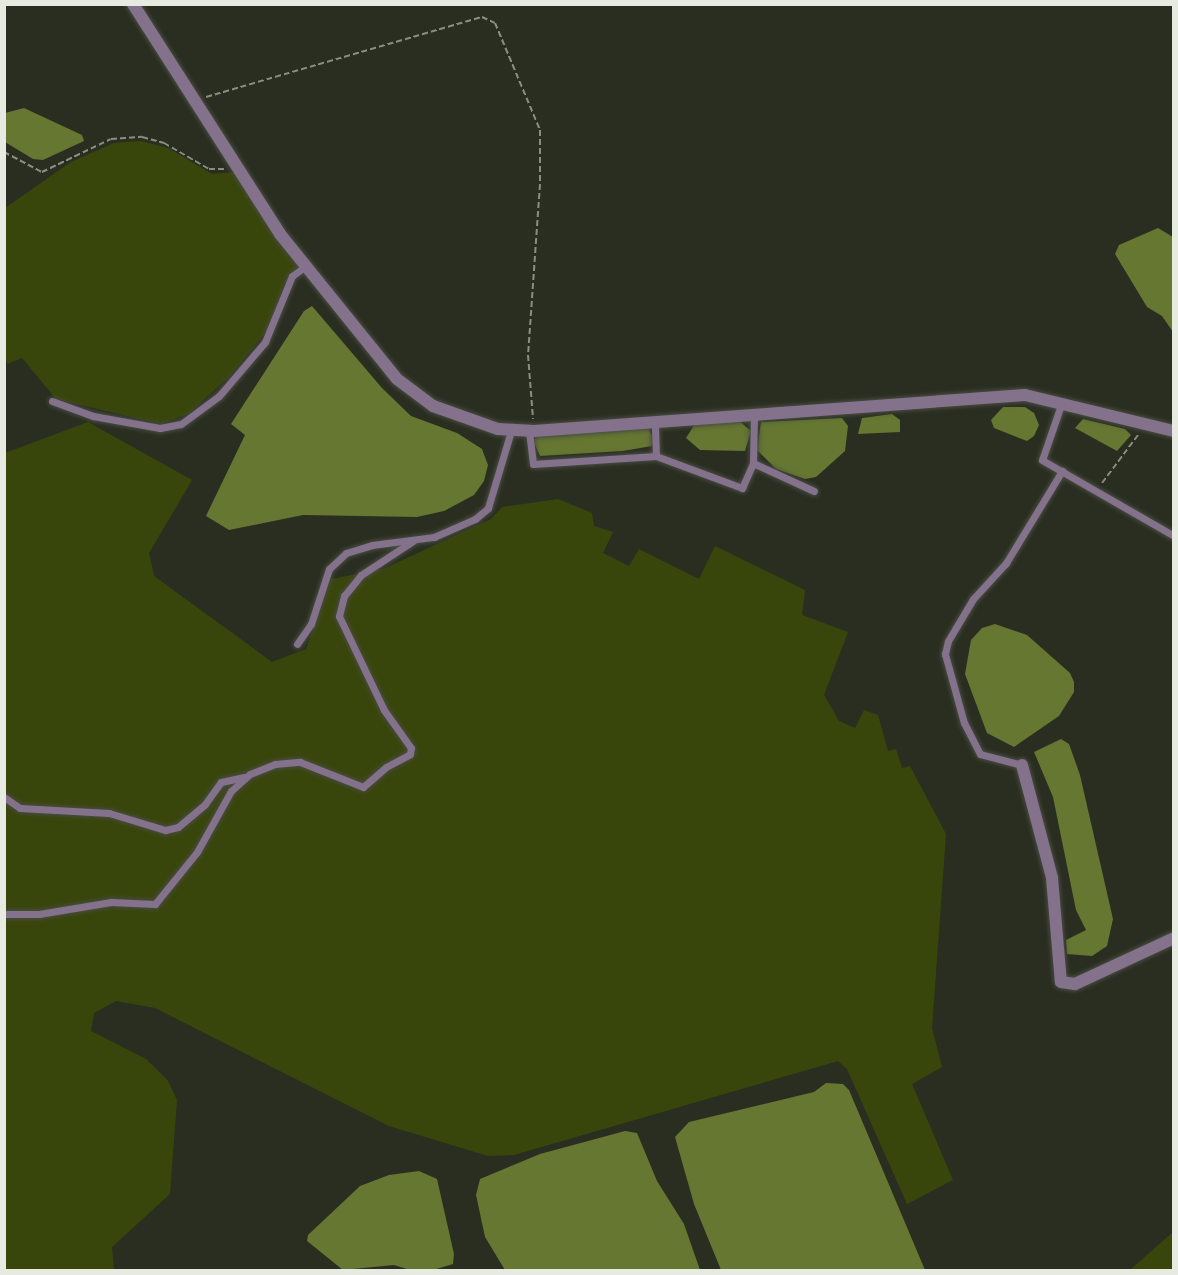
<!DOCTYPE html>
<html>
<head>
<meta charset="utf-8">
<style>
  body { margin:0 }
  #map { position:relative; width:1178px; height:1275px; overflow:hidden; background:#2a2e21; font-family:"PT Sans",sans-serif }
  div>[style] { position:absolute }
  .green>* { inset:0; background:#39460b }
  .water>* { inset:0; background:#657731 }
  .path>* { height:2px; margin-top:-1px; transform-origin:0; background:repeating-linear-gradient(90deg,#898d82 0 6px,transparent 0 9px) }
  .roads { filter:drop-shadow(0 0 2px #484c40) drop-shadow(0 0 2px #484c40) }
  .lane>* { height:7px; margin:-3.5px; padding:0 3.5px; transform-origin:3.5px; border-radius:3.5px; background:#84728c }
  .street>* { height:12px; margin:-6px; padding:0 6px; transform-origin:6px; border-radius:6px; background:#84728c }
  span { translate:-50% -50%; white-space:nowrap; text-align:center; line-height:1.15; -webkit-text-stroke:6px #14160f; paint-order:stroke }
  .frame { position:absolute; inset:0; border:6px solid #e7eae1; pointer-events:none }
</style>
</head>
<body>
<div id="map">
  <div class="green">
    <i style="clip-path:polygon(141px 141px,168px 148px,212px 174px,235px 172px,300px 263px,284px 284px,268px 329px,229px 377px,188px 414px,161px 424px,56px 399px,22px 358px,7px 364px,5px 355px,5px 208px,71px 162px,114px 143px)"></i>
    <i style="clip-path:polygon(88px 422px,192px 480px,149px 553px,154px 576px,272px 662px,306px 649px,331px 579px,383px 569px,491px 519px,502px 507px,558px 499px,592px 513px,594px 526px,613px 532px,603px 553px,629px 566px,639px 549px,699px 579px,715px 546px,805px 590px,802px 615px,848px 632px,824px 695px,839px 721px,855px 728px,864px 710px,878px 715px,888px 751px,896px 749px,902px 768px,910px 766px,946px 834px,932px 1028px,942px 1067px,912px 1084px,953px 1180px,907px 1204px,847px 1069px,838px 1061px,514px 1155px,488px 1156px,389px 1126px,155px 1008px,116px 1001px,94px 1013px,91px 1031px,146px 1059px,168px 1081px,177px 1100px,170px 1194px,112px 1247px,114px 1270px,5px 1270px,5px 453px)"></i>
    <i style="clip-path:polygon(1173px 1232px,1173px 1270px,1130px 1270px)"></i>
  </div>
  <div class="water">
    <i style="clip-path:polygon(24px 108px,82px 135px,84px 141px,43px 160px,33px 159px,5px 142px,5px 113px)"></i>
    <i style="clip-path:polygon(1158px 228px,1173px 237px,1173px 332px,1162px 316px,1147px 307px,1115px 254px,1119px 245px)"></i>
    <i style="clip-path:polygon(312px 306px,382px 388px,411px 416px,457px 433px,482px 449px,488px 465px,484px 481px,474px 495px,444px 511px,417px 517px,303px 515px,229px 530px,206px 516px,245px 435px,231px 424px,304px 311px)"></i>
    <i style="clip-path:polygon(1003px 407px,1025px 407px,1034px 413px,1039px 425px,1034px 436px,1027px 441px,994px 428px,991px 420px)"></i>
    <i style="clip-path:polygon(892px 414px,900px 420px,900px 432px,858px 434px,862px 418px)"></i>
    <i style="clip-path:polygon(842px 418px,848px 426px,845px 451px,816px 477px,805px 479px,776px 469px,757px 450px,761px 422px)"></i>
    <i style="clip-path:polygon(1083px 419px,1125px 429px,1131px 435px,1117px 451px,1075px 428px)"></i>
    <i style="clip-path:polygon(738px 420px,751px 431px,745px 451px,700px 450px,686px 438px,695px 424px)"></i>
    <i style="clip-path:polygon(648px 428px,654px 439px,652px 446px,623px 451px,540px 456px,533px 441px,536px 436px)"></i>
    <i style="clip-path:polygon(995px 624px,1027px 635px,1070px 673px,1074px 682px,1074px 692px,1059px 716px,1014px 747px,987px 733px,965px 674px,971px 640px,982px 628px)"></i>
    <i style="clip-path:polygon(1061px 739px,1069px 744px,1080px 775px,1113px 919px,1107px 946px,1092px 956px,1067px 954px,1066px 940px,1086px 930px,1076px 910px,1053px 797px,1034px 752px)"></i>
    <i style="clip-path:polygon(826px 1083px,843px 1084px,849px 1090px,925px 1270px,721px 1270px,694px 1204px,675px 1137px,689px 1122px,814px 1092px)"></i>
    <i style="clip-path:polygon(625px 1131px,637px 1133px,657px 1181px,684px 1224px,700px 1270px,505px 1270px,485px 1237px,476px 1195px,480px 1179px,540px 1154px)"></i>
    <i style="clip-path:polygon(419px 1171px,437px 1179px,454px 1254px,453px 1264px,433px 1270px,410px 1270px,394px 1265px,343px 1270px,307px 1241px,308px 1235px,360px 1186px,389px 1175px)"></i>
  </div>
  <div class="path">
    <i style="left:206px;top:97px;width:287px;rotate:-16.2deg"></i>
    <i style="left:482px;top:17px;width:14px;rotate:25deg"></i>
    <i style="left:495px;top:23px;width:116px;rotate:67.2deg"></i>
    <i style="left:540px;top:130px;width:54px;rotate:90deg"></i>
    <i style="left:540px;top:184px;width:171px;rotate:94deg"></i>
    <i style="left:528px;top:355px;width:64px;rotate:85.5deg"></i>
    <i style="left:4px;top:152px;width:43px;rotate:27.8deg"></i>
    <i style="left:42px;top:172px;width:76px;rotate:-25.6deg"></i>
    <i style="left:111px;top:139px;width:31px;rotate:-4deg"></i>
    <i style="left:142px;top:137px;width:23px;rotate:15deg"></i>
    <i style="left:164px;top:143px;width:52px;rotate:30deg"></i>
    <i style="left:209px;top:169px;width:17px"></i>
    <i style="left:1102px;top:483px;width:60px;rotate:-53.1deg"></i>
  </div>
  <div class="roads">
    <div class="lane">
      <i style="left:52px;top:401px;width:44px;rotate:20.1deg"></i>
      <i style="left:93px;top:416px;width:68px;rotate:10.2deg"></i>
      <i style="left:160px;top:428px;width:21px;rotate:-11deg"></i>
      <i style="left:181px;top:424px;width:47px;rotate:-36.4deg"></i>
      <i style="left:219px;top:396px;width:71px;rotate:-49.6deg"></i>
      <i style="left:265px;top:342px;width:71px;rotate:-67.8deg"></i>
      <i style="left:292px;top:276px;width:17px;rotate:-36deg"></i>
      <i style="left:1062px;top:402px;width:61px;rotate:109deg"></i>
      <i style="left:1042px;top:460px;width:152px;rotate:29.9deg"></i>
      <i style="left:529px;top:431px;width:33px;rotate:83deg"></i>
      <i style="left:533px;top:464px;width:123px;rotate:-3.7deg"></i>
      <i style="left:656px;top:456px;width:34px;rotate:-92deg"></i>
      <i style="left:656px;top:456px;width:92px;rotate:20.4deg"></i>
      <i style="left:742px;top:488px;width:27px;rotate:-66deg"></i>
      <i style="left:753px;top:463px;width:48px;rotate:-88.8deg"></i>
      <i style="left:753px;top:463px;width:67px;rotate:24.7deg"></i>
      <i style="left:297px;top:644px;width:24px;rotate:-55deg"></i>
      <i style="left:311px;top:624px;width:58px;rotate:-71.9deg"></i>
      <i style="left:329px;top:569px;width:23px;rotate:-43deg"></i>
      <i style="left:346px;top:553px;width:27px;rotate:-17deg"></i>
      <i style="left:372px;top:545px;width:63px;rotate:-7.4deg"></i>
      <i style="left:434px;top:537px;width:45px;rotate:-23.7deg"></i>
      <i style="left:475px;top:519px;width:17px;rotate:-40deg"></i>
      <i style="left:488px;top:508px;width:80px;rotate:-73.4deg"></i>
      <i style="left:1022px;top:765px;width:43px;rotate:-165.3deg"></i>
      <i style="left:980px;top:754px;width:35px;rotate:-117deg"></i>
      <i style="left:964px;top:723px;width:72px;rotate:-105.4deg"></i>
      <i style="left:945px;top:654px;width:13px;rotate:-77deg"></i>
      <i style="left:948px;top:641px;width:49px;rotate:-59.2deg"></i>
      <i style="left:973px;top:599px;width:49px;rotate:-47.5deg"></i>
      <i style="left:1006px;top:563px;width:108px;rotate:-58.7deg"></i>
      <i style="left:4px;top:797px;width:19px;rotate:35deg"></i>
      <i style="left:20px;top:808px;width:89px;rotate:3.2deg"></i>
      <i style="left:109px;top:813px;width:59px;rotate:16.9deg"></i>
      <i style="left:165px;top:830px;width:13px;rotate:-13deg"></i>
      <i style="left:178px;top:827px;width:35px;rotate:-40deg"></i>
      <i style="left:205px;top:804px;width:27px;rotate:-54deg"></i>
      <i style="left:221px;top:782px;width:24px;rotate:-12deg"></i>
      <i style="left:4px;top:914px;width:35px"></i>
      <i style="left:39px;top:914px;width:73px;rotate:-9.5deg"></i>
      <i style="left:111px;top:902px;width:44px;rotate:2.6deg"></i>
      <i style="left:155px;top:904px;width:67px;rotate:-51.1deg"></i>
      <i style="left:197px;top:852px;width:70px;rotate:-60.9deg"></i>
      <i style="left:231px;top:791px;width:25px;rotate:-42deg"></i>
      <i style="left:250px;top:774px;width:27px;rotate:-22deg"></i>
      <i style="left:275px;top:764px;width:25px;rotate:-5deg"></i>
      <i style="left:300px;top:762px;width:68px;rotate:21.6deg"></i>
      <i style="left:363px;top:787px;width:30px;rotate:-41deg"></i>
      <i style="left:386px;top:767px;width:27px;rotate:-28deg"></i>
      <i style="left:410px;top:754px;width:6px;rotate:-81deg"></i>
      <i style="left:411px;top:748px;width:47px;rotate:-125.4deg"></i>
      <i style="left:384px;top:710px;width:104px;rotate:-115.6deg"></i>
      <i style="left:339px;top:616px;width:21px;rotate:-76deg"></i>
      <i style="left:344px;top:596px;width:27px;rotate:-51deg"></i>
      <i style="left:361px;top:575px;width:62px;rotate:-33.2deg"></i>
    </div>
    <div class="street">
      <i style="left:133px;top:4px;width:273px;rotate:57.4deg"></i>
      <i style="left:280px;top:234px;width:186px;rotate:51.1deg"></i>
      <i style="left:397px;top:379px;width:45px;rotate:36.9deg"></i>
      <i style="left:433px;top:406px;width:69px;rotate:19.5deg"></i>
      <i style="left:498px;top:429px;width:36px;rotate:3deg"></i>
      <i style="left:534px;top:431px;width:492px;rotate:-4.2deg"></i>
      <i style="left:1025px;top:395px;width:153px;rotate:13.6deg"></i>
      <i style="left:1022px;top:765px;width:117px;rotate:75.1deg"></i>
      <i style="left:1052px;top:878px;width:104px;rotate:85.1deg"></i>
      <i style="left:1061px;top:982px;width:14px;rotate:8deg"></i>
      <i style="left:1075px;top:984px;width:109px;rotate:-24.9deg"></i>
    </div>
  </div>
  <div class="frame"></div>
</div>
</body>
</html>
